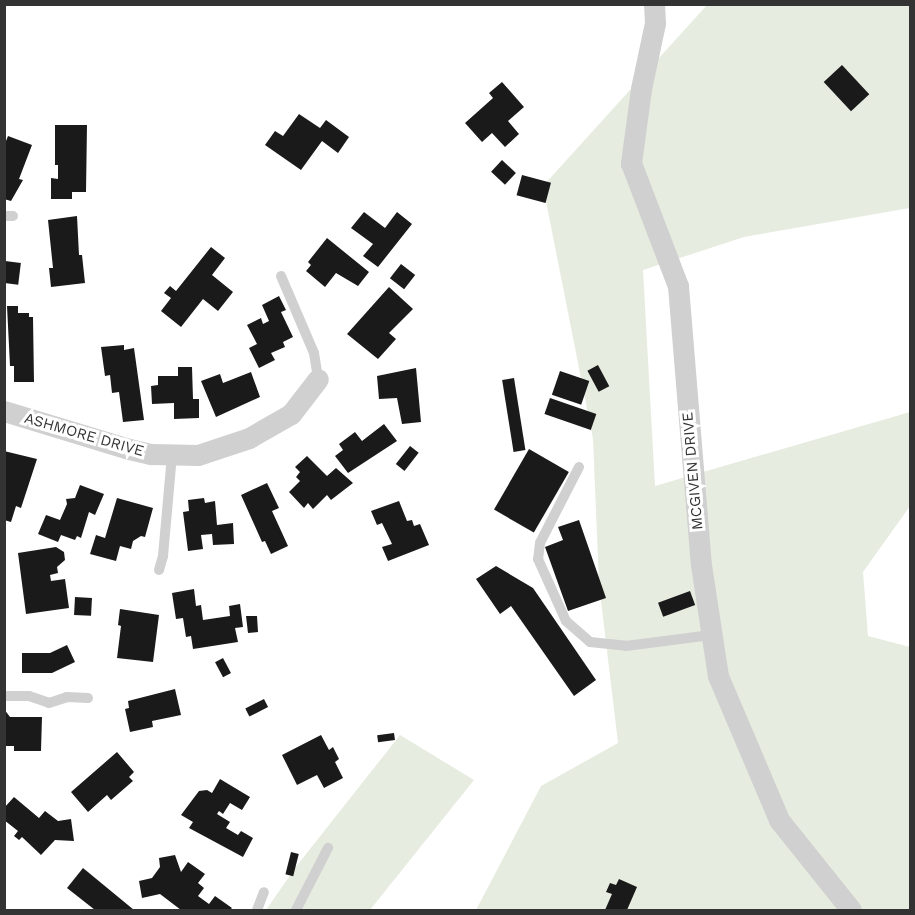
<!DOCTYPE html>
<html>
<head>
<meta charset="utf-8">
<style>
  body { margin:0 }
  #map { position:relative; width:915px; height:915px; overflow:hidden; background:#fff; font-family:"Work Sans",sans-serif }
  div>[style] { position:absolute }
  .green>* { inset:0; background:#e6ecdf }
  .building>* { inset:0; background:#1a1a1a; transform-origin:0 0 }
  .lane>* { height:10px; margin:-5px; padding:0 5px; transform-origin:5px; border-radius:5px; background:#d0d0d0 }
  .street>* { height:21px; margin:-10.5px; padding:0 10.5px; transform-origin:10.5px; border-radius:10.5px; background:#d0d0d0 }
  span { translate:-50% -50%; white-space:nowrap; text-align:center; line-height:1.15; -webkit-text-stroke:6px #fff; paint-order:stroke }
  .street-label { font-size:15px; color:#333 }
  .frame { position:absolute; inset:0; border:6px solid #333; pointer-events:none }
</style>
</head>
<body>
<div id="map">
  <div class="green">
    <i style="clip-path:polygon(707px 5px,910px 5px,910px 208px,744px 237px,643px 270px,655px 486px,910px 412px,910px 506px,863px 572px,868px 636px,910px 647px,910px 910px,476px 910px,541px 786px,618px 743px,599px 584px,593px 439px,543px 186px)"></i>
    <i style="clip-path:polygon(400px 735px,474px 780px,370px 910px,266px 910px,295px 868px)"></i>
  </div>
  <div class="building">
    <i style="left:842px;top:65px;width:40px;height:25px;rotate:47deg"></i>
    <i style="clip-path:polygon(502px 82px,524px 107px,508px 121px,519px 134px,505px 147px,492px 133px,482px 142px,465px 123px,493px 98px,489px 93px)"></i>
    <i style="clip-path:polygon(299px 114px,320px 128px,326px 120px,349px 137px,338px 153px,322px 141px,301px 170px,265px 145px,275px 131px,283px 136px)"></i>
    <i style="clip-path:polygon(55px 125px,87px 125px,86px 192px,72px 192px,72px 199px,51px 199px,51px 178px,58px 179px,58px 165px,55px 165px)"></i>
    <i style="clip-path:polygon(8px 136px,32px 145px,19px 179px,23px 180px,11px 201px,4px 199px,4px 146px)"></i>
    <i style="left:502px;top:160px;width:19px;height:16px;rotate:43deg"></i>
    <i style="left:522px;top:175px;width:30px;height:21px;rotate:15deg"></i>
    <i style="clip-path:polygon(364px 212px,385px 228px,397px 212px,412px 224px,378px 267px,363px 256px,373px 244px,351px 228px)"></i>
    <i style="clip-path:polygon(77px 216px,79px 255px,82px 255px,85px 283px,51px 287px,49px 268px,53px 268px,48px 220px)"></i>
    <i style="clip-path:polygon(327px 238px,369px 272px,358px 286px,336px 273px,325px 287px,306px 271px,311px 265px,308px 262px)"></i>
    <i style="clip-path:polygon(211px 247px,225px 258px,212px 275px,233px 292px,218px 311px,203px 299px,181px 327px,161px 311px,171px 298px,164px 293px,170px 286px,176px 291px)"></i>
    <i style="left:5px;top:261px;width:16px;height:22px;rotate:7deg"></i>
    <i style="left:401px;top:264px;width:18px;height:18px;rotate:38deg"></i>
    <i style="clip-path:polygon(389px 287px,413px 309px,389px 333px,396px 339px,378px 359px,347px 334px)"></i>
    <i style="clip-path:polygon(279px 296px,286px 310px,281px 312px,293px 337px,283px 342px,285px 347px,271px 353px,275px 360px,259px 368px,249px 348px,257px 344px,247px 325px,261px 318px,263px 324px,269px 321px,262px 305px)"></i>
    <i style="clip-path:polygon(7px 306px,18px 306px,18px 313px,29px 313px,29px 317px,33px 317px,34px 382px,14px 382px,14px 366px,10px 366px)"></i>
    <i style="clip-path:polygon(124px 345px,124px 350px,134px 348px,144px 420px,123px 422px,119px 392px,112px 393px,110px 375px,105px 376px,101px 347px)"></i>
    <i style="left:598px;top:365px;width:24px;height:12px;rotate:62deg"></i>
    <i style="clip-path:polygon(178px 367px,192px 367px,193px 399px,199px 399px,199px 418px,174px 419px,174px 403px,152px 404px,151px 386px,158px 385px,158px 376px,178px 376px)"></i>
    <i style="clip-path:polygon(416px 368px,421px 422px,402px 424px,397px 398px,379px 399px,377px 376px)"></i>
    <i style="left:560px;top:371px;width:31px;height:25px;rotate:19deg"></i>
    <i style="clip-path:polygon(251px 372px,260px 397px,216px 417px,201px 381px,220px 374px,223px 383px)"></i>
    <i style="left:514px;top:378px;width:73px;height:12px;rotate:81deg"></i>
    <i style="left:550px;top:398px;width:49px;height:17px;rotate:19deg"></i>
    <i style="clip-path:polygon(384px 424px,397px 441px,348px 473px,335px 456px,343px 450px,339px 444px,355px 432px,362px 441px)"></i>
    <i style="left:410px;top:446px;width:11px;height:23px;rotate:38deg"></i>
    <i style="left:529px;top:449px;width:46px;height:70px;rotate:30deg"></i>
    <i style="clip-path:polygon(4px 451px,37px 459px,21px 508px,16px 506px,11px 522px,4px 520px)"></i>
    <i style="clip-path:polygon(307px 456px,327px 476px,336px 468px,353px 483px,331px 500px,327px 495px,313px 509px,308px 503px,304px 508px,289px 492px,300px 481px,296px 477px,300px 472px,295px 467px)"></i>
    <i style="clip-path:polygon(267px 483px,279px 508px,272px 511px,288px 546px,271px 554px,265px 541px,262px 542px,241px 495px)"></i>
    <i style="clip-path:polygon(80px 485px,104px 494px,95px 515px,89px 512px,81px 538px,77px 536px,75px 540px,61px 535px,58px 542px,38px 534px,46px 515px,60px 520px,67px 504px,66px 499px,75px 498px)"></i>
    <i style="clip-path:polygon(117px 498px,153px 508px,145px 537px,141px 536px,133px 541px,131px 549px,120px 546px,116px 561px,90px 554px,96px 535px,105px 538px)"></i>
    <i style="clip-path:polygon(204px 498px,205px 503px,215px 501px,217px 525px,233px 523px,234px 544px,213px 545px,212px 534px,201px 535px,203px 549px,188px 551px,183px 512px,189px 511px,188px 500px)"></i>
    <i style="clip-path:polygon(399px 501px,407px 521px,412px 520px,414px 526px,420px 524px,429px 545px,388px 561px,382px 547px,392px 544px,382px 523px,377px 525px,371px 511px)"></i>
    <i style="clip-path:polygon(579px 520px,606px 598px,568px 611px,545px 547px,563px 540px,558px 527px)"></i>
    <i style="clip-path:polygon(56px 547px,64px 552px,65px 560px,57px 567px,58px 573px,50px 575px,51px 581px,65px 579px,69px 608px,26px 614px,18px 553px)"></i>
    <i style="clip-path:polygon(496px 566px,533px 588px,596px 680px,574px 696px,511px 606px,500px 614px,476px 579px)"></i>
    <i style="clip-path:polygon(194px 589px,196px 606px,201px 605px,203px 620px,230px 616px,229px 606px,240px 604px,243px 627px,235px 628px,238px 642px,193px 649px,191px 636px,186px 637px,183px 618px,176px 619px,172px 593px)"></i>
    <i style="left:690px;top:591px;width:15px;height:34px;rotate:70deg"></i>
    <i style="left:75px;top:597px;width:17px;height:18px;rotate:3deg"></i>
    <i style="clip-path:polygon(120px 609px,159px 615px,153px 662px,117px 658px,121px 626px,118px 625px)"></i>
    <i style="clip-path:polygon(246px 616px,257px 616px,258px 632px,248px 633px)"></i>
    <i style="clip-path:polygon(67px 645px,75px 662px,52px 673px,22px 673px,22px 653px,50px 653px)"></i>
    <i style="left:223px;top:658px;width:17px;height:9px;rotate:62deg"></i>
    <i style="clip-path:polygon(175px 689px,181px 715px,152px 721px,153px 727px,130px 732px,125px 709px,129px 708px,128px 701px)"></i>
    <i style="left:264px;top:699px;width:9px;height:21px;rotate:63deg"></i>
    <i style="clip-path:polygon(4px 709px,10px 717px,42px 717px,41px 751px,14px 751px,14px 746px,4px 746px)"></i>
    <i style="left:394px;top:733px;width:7px;height:17px;rotate:82deg"></i>
    <i style="clip-path:polygon(321px 735px,329px 750px,333px 747px,339px 759px,335px 762px,343px 778px,324px 788px,317px 775px,297px 785px,282px 755px)"></i>
    <i style="clip-path:polygon(117px 752px,134px 772px,129px 777px,133px 781px,111px 800px,107px 795px,88px 812px,71px 792px)"></i>
    <i style="clip-path:polygon(220px 779px,250px 797px,242px 810px,230px 803px,223px 814px,219px 811px,217px 814px,230px 822px,226px 828px,238px 835px,241px 831px,253px 838px,243px 857px,189px 828px,193px 822px,181px 815px,199px 791px,207px 790px,212px 793px)"></i>
    <i style="clip-path:polygon(14px 797px,39px 818px,45px 811px,58px 821px,71px 819px,74px 841px,55px 840px,41px 855px,22px 837px,19px 840px,14px 836px,18px 831px,4px 820px,4px 808px)"></i>
    <i style="left:291px;top:852px;width:8px;height:23px;rotate:14deg"></i>
    <i style="clip-path:polygon(175px 855px,181px 872px,188px 862px,205px 874px,198px 883px,204px 888px,198px 896px,209px 904px,215px 896px,232px 908px,230px 910px,181px 910px,160px 894px,142px 898px,139px 881px,152px 878px,160px 867px,159px 858px)"></i>
    <i style="clip-path:polygon(83px 868px,134px 910px,95px 910px,67px 888px)"></i>
    <i style="clip-path:polygon(619px 879px,637px 887px,627px 910px,605px 910px,612px 894px,606px 892px,610px 883px,616px 885px)"></i>
  </div>
  <div class="lane">
    <i style="left:4px;top:216px;width:9px"></i>
    <i style="left:281px;top:276px;width:84px;rotate:66.8deg"></i>
    <i style="left:314px;top:353px;width:26px;rotate:81deg"></i>
    <i style="left:579px;top:467px;width:85px;rotate:117.2deg"></i>
    <i style="left:540px;top:543px;width:16px;rotate:97deg"></i>
    <i style="left:538px;top:559px;width:68px;rotate:65.7deg"></i>
    <i style="left:566px;top:621px;width:32px;rotate:41deg"></i>
    <i style="left:590px;top:642px;width:36px;rotate:6deg"></i>
    <i style="left:626px;top:646px;width:86px;rotate:-7.4deg"></i>
    <i style="left:159px;top:570px;width:15px;rotate:-74deg"></i>
    <i style="left:163px;top:556px;width:101px;rotate:-84.9deg"></i>
    <i style="left:4px;top:696px;width:25px"></i>
    <i style="left:29px;top:696px;width:21px;rotate:19deg"></i>
    <i style="left:49px;top:703px;width:19px;rotate:-18deg"></i>
    <i style="left:67px;top:697px;width:21px;rotate:3deg"></i>
    <i style="left:257px;top:910px;width:19px;rotate:-69deg"></i>
    <i style="left:296px;top:910px;width:70px;rotate:-62.7deg"></i>
  </div>
  <div class="street">
    <i style="left:654px;top:4px;width:19px;rotate:87deg"></i>
    <i style="left:655px;top:23px;width:67px;rotate:102deg"></i>
    <i style="left:641px;top:89px;width:75px;rotate:97.7deg"></i>
    <i style="left:631px;top:163px;width:132px;rotate:69.1deg"></i>
    <i style="left:678px;top:286px;width:280px;rotate:85.3deg"></i>
    <i style="left:701px;top:565px;width:112px;rotate:81.3deg"></i>
    <i style="left:718px;top:676px;width:156px;rotate:67deg"></i>
    <i style="left:779px;top:820px;width:115px;rotate:51.3deg"></i>
    <i style="left:4px;top:411px;width:131px;rotate:16.9deg"></i>
    <i style="left:129px;top:449px;width:23px;rotate:13deg"></i>
    <i style="left:151px;top:454px;width:47px;rotate:1.2deg"></i>
    <i style="left:198px;top:455px;width:54px;rotate:-18.4deg"></i>
    <i style="left:249px;top:438px;width:48px;rotate:-29.7deg"></i>
    <i style="left:291px;top:414px;width:44px;rotate:-52.4deg"></i>
  </div>
  <div class="street-label">
    <span style="left:84px;top:435px;rotate:16deg">ASHMORE DRIVE</span>
    <span style="left:693px;top:471px;rotate:-95deg">MCGIVEN DRIVE</span>
  </div>
  <div class="frame"></div>
</div>
</body>
</html>
